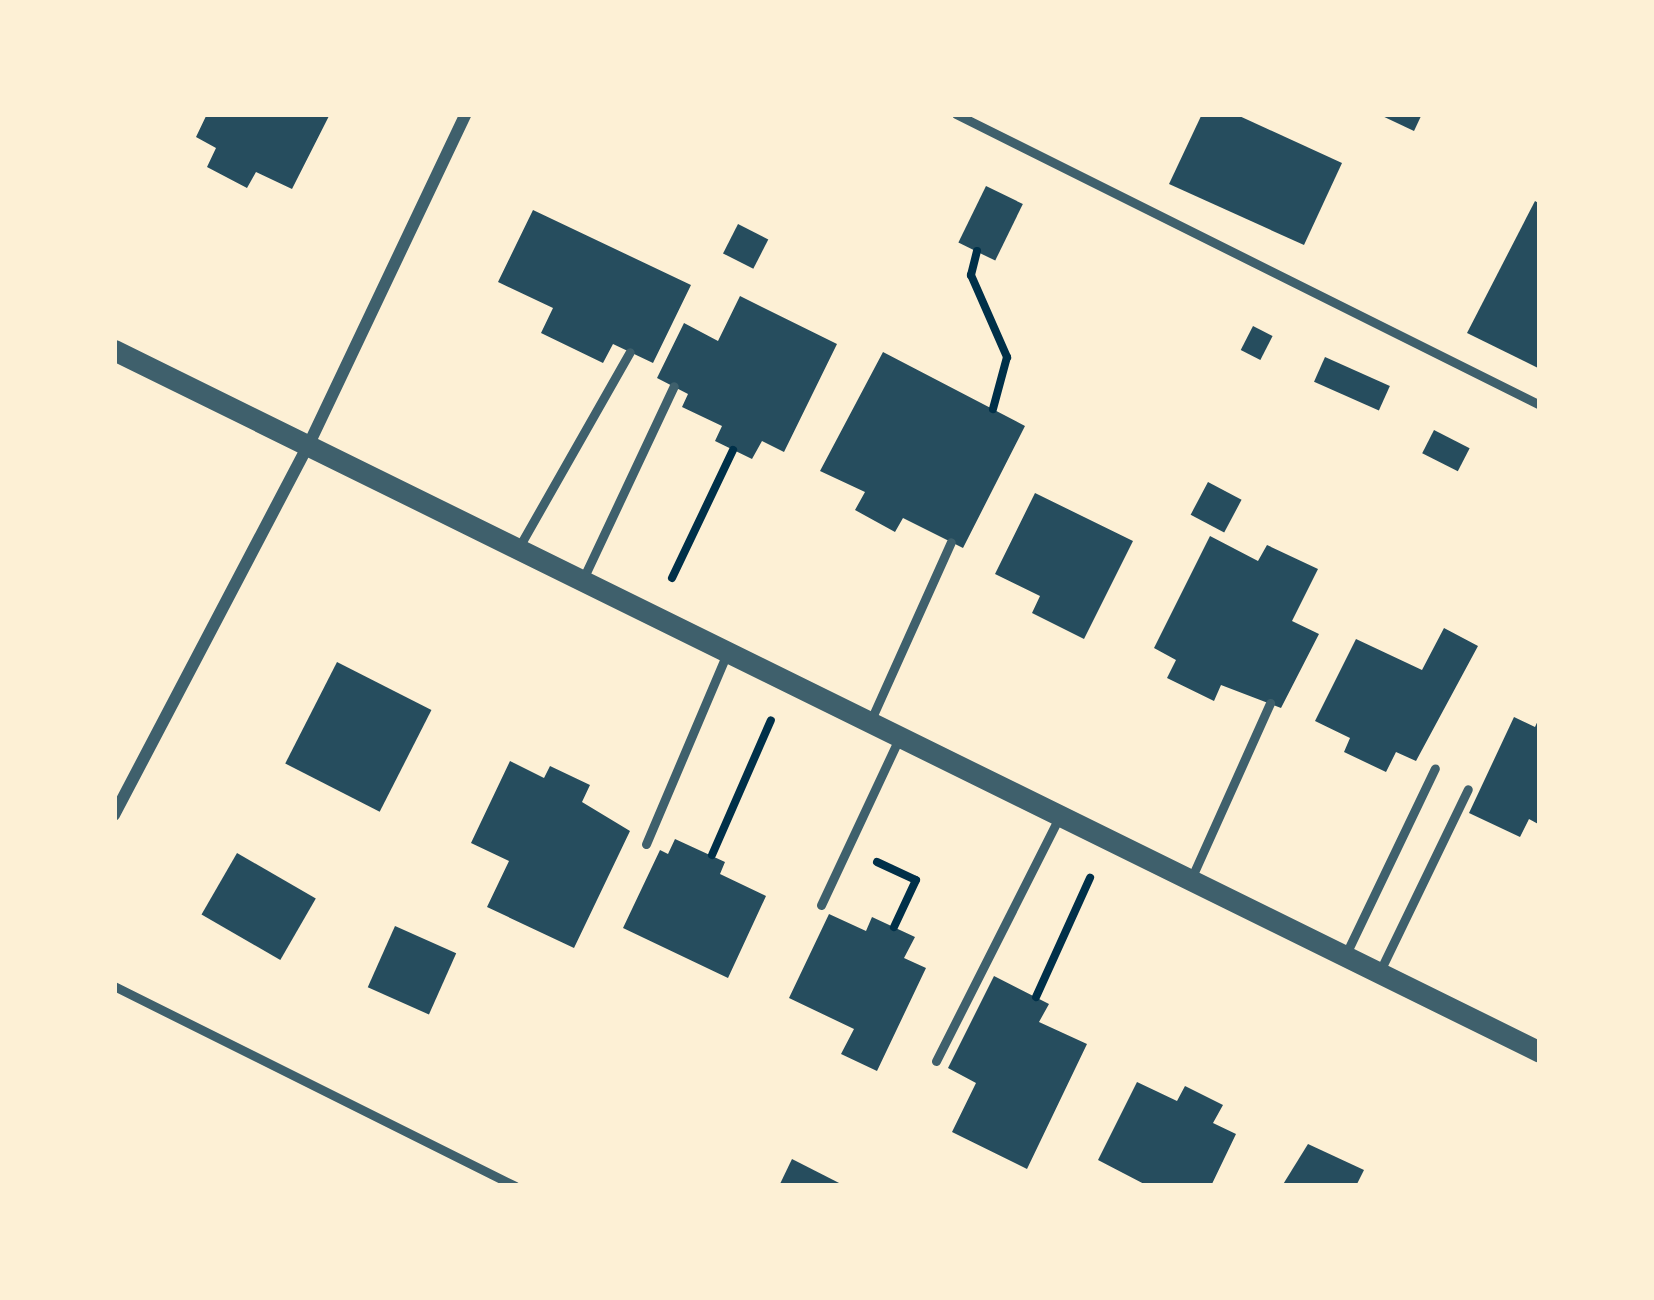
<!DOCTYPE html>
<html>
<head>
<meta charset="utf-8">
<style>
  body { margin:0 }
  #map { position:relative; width:1654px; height:1300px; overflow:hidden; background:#fdf0d5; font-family:"Fira Sans",sans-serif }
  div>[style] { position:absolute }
  .building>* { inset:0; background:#264d5e; transform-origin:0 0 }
  .path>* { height:8px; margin:-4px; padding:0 4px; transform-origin:4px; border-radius:4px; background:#003049 }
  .service>* { height:9px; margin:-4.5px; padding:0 4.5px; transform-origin:4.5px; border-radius:4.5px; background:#3f606c }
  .minor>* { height:12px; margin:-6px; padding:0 6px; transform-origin:6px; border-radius:6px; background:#3f606c }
  .tertiary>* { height:21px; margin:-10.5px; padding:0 10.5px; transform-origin:10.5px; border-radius:10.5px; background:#3f606c }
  span { translate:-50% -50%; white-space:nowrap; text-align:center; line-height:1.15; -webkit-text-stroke:9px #fdf0d5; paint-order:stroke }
  .frame { position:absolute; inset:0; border:117px solid #fdf0d5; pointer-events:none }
</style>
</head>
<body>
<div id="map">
  <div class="building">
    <i style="clip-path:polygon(207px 114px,330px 114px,292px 189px,256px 172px,247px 188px,207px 167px,216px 148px,196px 137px)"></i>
    <i style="clip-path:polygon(1202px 114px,1235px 114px,1342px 163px,1304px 245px,1169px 184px)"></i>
    <i style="clip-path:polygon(1378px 114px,1422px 114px,1414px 131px)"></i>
    <i style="left:986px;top:186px;width:41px;height:63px;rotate:26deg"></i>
    <i style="clip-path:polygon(1535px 201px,1540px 204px,1540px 369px,1467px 333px)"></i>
    <i style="clip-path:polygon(533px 210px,691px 285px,653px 363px,613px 344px,603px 363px,541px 333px,553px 308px,498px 282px)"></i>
    <i style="left:738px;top:224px;width:34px;height:33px;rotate:27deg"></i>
    <i style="clip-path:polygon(740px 296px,837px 344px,784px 452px,762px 441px,752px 459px,715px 441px,722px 426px,682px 407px,688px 394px,657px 378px,684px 323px,718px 341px)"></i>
    <i style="left:1253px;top:326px;width:22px;height:27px;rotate:27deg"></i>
    <i style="clip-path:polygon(883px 352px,1025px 426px,963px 548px,903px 518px,895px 532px,855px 510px,865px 492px,820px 471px)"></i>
    <i style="left:1325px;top:357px;width:71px;height:27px;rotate:24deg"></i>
    <i style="left:1434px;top:430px;width:40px;height:26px;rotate:27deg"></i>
    <i style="left:1208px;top:482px;width:38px;height:37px;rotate:28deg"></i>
    <i style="clip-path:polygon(1035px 493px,1133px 541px,1084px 639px,1032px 613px,1040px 596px,995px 574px)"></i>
    <i style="clip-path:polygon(1210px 536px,1258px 561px,1267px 545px,1318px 569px,1292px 621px,1319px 634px,1281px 708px,1221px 685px,1214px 701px,1167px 678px,1176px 660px,1154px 648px)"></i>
    <i style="clip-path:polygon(1444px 628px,1478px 646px,1416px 761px,1396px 752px,1386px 772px,1344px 752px,1350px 738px,1315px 721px,1356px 639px,1422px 670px)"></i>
    <i style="left:337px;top:662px;width:106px;height:114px;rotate:27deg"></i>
    <i style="clip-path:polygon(1540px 716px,1540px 825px,1529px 819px,1520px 837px,1469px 813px,1514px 717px,1535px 727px)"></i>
    <i style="clip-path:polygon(510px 761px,544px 778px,550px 766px,590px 785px,582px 802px,630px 831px,574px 948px,487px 907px,509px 861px,471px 843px)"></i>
    <i style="clip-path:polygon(675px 839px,725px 862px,720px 874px,766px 896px,728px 978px,623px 928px,660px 850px,668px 854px)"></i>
    <i style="left:237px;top:853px;width:91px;height:71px;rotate:30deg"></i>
    <i style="clip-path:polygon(829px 914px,866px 931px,872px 917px,915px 937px,904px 958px,926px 968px,877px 1071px,841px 1054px,854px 1029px,789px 998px)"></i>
    <i style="left:395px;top:926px;width:67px;height:67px;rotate:24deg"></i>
    <i style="clip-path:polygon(994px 976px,1049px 1004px,1039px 1022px,1087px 1044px,1027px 1169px,952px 1132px,976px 1083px,948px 1068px)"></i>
    <i style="clip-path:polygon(1137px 1082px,1177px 1101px,1185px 1086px,1223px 1105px,1213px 1123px,1236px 1134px,1211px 1186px,1148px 1186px,1098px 1160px)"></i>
    <i style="clip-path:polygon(1308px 1144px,1364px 1170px,1356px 1186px,1282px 1186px)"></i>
    <i style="clip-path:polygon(792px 1159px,845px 1186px,779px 1186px)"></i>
  </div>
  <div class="path">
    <i style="left:977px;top:251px;width:25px;rotate:104deg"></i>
    <i style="left:971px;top:275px;width:90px;rotate:66.3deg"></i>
    <i style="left:1007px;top:357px;width:54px;rotate:105.1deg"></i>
    <i style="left:672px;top:578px;width:142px;rotate:-64.5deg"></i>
    <i style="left:712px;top:855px;width:147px;rotate:-66.4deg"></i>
    <i style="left:877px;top:862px;width:43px;rotate:24.8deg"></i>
    <i style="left:916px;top:880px;width:52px;rotate:115.1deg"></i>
    <i style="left:1036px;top:997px;width:131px;rotate:-65.6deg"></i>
  </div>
  <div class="service">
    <i style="left:956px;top:114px;width:652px;rotate:26.49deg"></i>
    <i style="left:519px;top:547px;width:224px;rotate:-60.4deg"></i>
    <i style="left:583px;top:579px;width:213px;rotate:-64.8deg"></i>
    <i style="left:870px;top:722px;width:197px;rotate:-65.8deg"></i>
    <i style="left:646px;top:844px;width:210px;rotate:-67deg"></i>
    <i style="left:1191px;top:879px;width:193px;rotate:-65.8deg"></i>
    <i style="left:821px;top:905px;width:187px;rotate:-64.9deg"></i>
    <i style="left:1345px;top:956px;width:208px;rotate:-64.4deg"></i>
    <i style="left:1379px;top:973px;width:204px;rotate:-64.2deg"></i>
    <i style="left:114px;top:986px;width:448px;rotate:26.5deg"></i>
    <i style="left:936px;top:1061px;width:275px;rotate:-63.2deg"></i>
  </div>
  <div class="minor">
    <i style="left:114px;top:815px;width:419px;rotate:-62.3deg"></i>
    <i style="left:309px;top:444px;width:365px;rotate:-64.6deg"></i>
  </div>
  <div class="tertiary">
    <i style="left:114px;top:350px;width:1589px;rotate:26.21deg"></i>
  </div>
  <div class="frame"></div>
</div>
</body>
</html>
